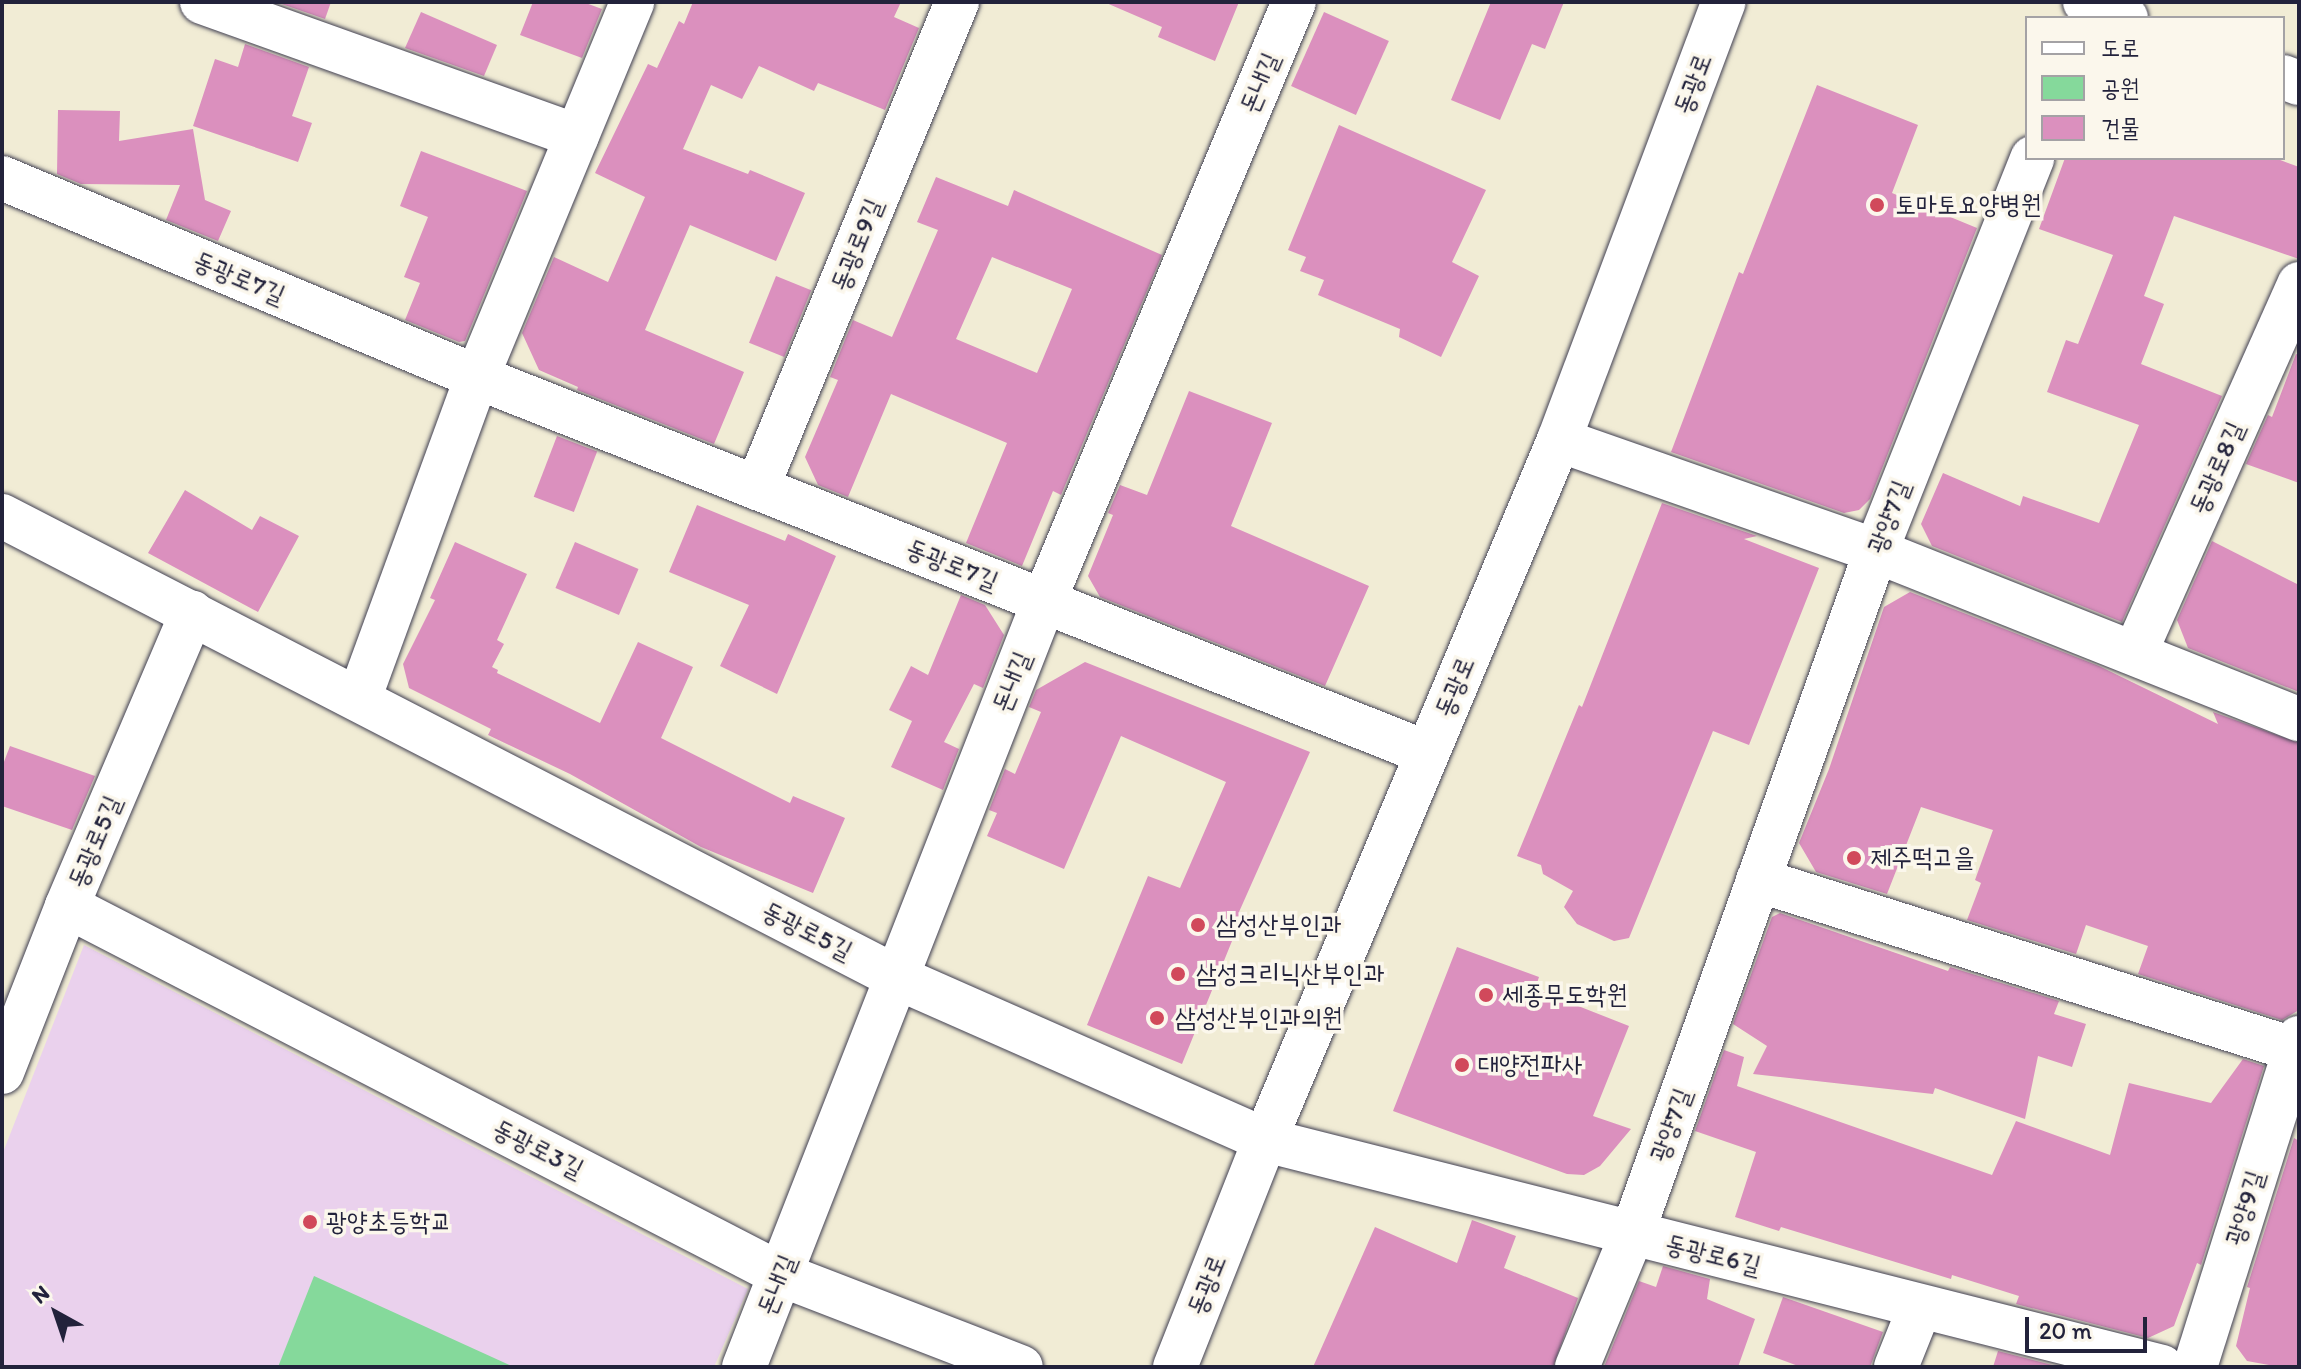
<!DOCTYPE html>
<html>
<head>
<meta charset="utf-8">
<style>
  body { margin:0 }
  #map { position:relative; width:2301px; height:1369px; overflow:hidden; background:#f1ecd5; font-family:Itim,"Poor Story",sans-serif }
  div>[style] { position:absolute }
  .built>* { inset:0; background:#ead1ed }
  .green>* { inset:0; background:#85d99b }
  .building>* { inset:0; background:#db90be; transform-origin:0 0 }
  .roads { filter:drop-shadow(0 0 2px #414052) drop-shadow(0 0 2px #414052) }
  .minor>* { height:44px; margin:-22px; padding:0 22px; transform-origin:22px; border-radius:22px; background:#fff }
  .major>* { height:44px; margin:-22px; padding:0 22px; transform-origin:22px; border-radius:22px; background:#fff }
  .dots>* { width:22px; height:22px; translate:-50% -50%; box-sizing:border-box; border:4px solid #fbf7ec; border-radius:50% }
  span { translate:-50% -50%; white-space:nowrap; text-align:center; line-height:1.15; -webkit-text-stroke:7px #fbf7ec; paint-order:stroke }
  .street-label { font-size:26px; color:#22223b }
  .poi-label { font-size:26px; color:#22223b }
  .left { translate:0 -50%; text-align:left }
  .frame { position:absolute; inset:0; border:4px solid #22223b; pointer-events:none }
  .legend { position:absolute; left:2025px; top:16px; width:260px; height:144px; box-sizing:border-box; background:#fbf7ec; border:2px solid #a4a2a5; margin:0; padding:10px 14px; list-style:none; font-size:24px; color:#22223b }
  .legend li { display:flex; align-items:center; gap:16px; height:40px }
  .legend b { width:40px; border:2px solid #a4a2a5 }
  .north { position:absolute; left:16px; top:1273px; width:80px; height:80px; -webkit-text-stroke:6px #fbf7ec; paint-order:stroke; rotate:320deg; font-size:22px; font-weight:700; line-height:32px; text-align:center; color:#22223b }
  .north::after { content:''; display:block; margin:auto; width:28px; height:36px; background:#22223b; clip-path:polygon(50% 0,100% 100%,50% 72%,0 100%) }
  .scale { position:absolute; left:2025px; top:1317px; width:122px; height:36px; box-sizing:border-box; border:4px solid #22223b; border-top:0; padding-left:10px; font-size:24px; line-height:28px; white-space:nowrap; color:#22223b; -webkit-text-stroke:6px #fbf7ec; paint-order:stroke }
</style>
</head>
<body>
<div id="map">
  <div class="built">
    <i style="clip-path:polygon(84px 945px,748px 1289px,714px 1367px,2px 1367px,2px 1155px)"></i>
  </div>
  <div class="green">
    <i style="clip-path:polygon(314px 1276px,514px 1367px,278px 1367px)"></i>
  </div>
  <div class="building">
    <i style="clip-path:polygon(276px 2px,331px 2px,325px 19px)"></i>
    <i style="clip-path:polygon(533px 2px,583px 2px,602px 9px,582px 58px,520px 35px)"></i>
    <i style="clip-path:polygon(693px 2px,901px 2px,894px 17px,919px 28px,885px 110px,818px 83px,814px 91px,759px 66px,742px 99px,711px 85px,683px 149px,748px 174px,750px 170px,805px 193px,776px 261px,690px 225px,645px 330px,744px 372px,714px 444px,577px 390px,578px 387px,539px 370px,522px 333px,554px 257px,608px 282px,645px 197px,595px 173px,648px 64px,657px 68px,679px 21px,684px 24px)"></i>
    <i style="clip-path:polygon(1104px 2px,1239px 2px,1215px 61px,1158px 37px,1162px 27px)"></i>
    <i style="clip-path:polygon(1491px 2px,1564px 2px,1545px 49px,1532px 44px,1500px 120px,1451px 100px)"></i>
    <i style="clip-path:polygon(421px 12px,497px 45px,484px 76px,405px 48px)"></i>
    <i style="left:1324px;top:12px;width:71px;height:81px;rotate:24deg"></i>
    <i style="clip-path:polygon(245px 44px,309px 67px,292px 116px,312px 123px,298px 162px,193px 126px,215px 59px,238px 67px)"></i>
    <i style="clip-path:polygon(1817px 85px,1918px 125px,1892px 193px,1977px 228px,1870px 499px,1859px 510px,1844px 513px,1671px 452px,1739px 272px,1743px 274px)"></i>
    <i style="clip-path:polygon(58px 110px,120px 111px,119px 141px,193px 129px,205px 200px,231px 211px,218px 241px,166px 220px,180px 185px,81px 184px,57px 174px)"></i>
    <i style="clip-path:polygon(1339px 125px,1486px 190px,1452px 262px,1479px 276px,1441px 357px,1399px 337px,1400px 329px,1318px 295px,1324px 280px,1300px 271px,1306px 257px,1288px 250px)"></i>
    <i style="clip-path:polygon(421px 151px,527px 191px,465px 341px,459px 342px,405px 320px,420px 283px,404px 277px,428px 217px,400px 206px)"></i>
    <i style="clip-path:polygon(2065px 158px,2275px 158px,2299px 167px,2299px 259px,2174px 216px,2144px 296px,2164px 304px,2141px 364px,2222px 396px,2122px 622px,1932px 546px,1921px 524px,1943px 473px,2020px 506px,2023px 496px,2099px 523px,2139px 425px,2047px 392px,2066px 340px,2078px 344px,2113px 255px,2039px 229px)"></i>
    <i style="clip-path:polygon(evenodd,936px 177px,1008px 206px,1014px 190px,1162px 255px,1061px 495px,1053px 491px,1022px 566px,966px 543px,1007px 443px,891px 394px,848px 497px,818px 485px,805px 457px,838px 380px,830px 377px,853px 320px,892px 337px,938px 230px,917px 222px,936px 177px,992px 257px,1072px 289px,1037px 373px,956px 339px,992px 257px)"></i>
    <i style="left:776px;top:276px;width:38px;height:72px;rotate:22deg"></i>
    <i style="clip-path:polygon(2296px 354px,2299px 355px,2299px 483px,2246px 464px,2268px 415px,2272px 417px)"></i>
    <i style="clip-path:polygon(1189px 391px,1272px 423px,1231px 526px,1369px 586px,1325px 686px,1100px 597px,1088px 576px,1113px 515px,1108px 513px,1120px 485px,1147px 495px)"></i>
    <i style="left:557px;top:436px;width:43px;height:65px;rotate:21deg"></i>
    <i style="clip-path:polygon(185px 490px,252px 530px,260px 516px,299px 536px,258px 612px,148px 553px)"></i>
    <i style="clip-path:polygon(1662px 503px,1757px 536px,1744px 539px,1819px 568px,1749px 745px,1713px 731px,1629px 938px,1614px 941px,1577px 924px,1564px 907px,1573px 891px,1543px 874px,1541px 865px,1517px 856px,1579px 705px,1582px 707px)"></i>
    <i style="clip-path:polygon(697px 505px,785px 541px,788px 534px,836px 556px,777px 694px,720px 666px,749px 605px,669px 572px)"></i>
    <i style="clip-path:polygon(2212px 541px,2299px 585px,2299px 692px,2188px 648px,2177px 620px)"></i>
    <i style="clip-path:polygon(455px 542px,527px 574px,497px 640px,504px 644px,492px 667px,498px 670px,497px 673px,600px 723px,638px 642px,693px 667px,661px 738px,790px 803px,793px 796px,845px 818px,813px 893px,701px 847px,570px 774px,488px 735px,491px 729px,409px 688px,403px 664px,435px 600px,430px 598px)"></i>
    <i style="left:575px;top:542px;width:69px;height:50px;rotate:23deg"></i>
    <i style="clip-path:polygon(1910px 592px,2099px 666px,2218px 724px,2213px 712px,2299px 743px,2299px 1010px,2282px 1020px,2138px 974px,2148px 946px,2086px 925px,2076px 954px,1967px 920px,1981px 883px,1975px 880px,1993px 830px,1921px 807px,1887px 894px,1816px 872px,1799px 843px,1829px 769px,1884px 607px)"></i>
    <i style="clip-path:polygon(961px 595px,985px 605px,1004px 635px,983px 688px,974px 684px,944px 742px,959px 749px,943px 790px,891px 767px,912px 721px,889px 710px,911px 666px,928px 675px)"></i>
    <i style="clip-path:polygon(1085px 662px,1310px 752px,1239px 912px,1243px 914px,1182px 1064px,1087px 1025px,1148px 876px,1180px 888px,1226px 782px,1121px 736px,1064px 869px,987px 836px,997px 813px,989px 810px,1005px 769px,1015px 774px,1041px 712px,1029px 707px,1036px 690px)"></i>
    <i style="clip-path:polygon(10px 746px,95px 776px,72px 830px,2px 806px,2px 767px)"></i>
    <i style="clip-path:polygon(1780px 913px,1948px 971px,1950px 967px,2059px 1001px,2054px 1014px,2086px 1024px,2072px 1067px,2038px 1056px,2025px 1119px,1935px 1088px,1933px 1094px,1753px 1074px,1767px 1046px,1733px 1024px,1772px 917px)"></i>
    <i style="clip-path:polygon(1457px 947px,1539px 977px,1535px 989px,1629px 1026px,1593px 1116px,1631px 1129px,1600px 1166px,1584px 1175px,1567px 1174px,1393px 1111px)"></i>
    <i style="clip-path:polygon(1724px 1050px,1744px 1057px,1737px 1086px,1992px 1175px,2016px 1121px,2110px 1155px,2129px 1083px,2211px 1103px,2243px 1059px,2264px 1066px,2201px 1265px,2197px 1263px,2174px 1326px,2148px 1338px,2016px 1304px,2019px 1296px,1952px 1275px,1951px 1279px,1781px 1227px,1779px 1231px,1735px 1217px,1756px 1152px,1695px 1131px)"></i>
    <i style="clip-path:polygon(2294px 1138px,2299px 1141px,2299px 1367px,2280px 1367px,2247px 1361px,2236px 1346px,2250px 1288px,2247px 1287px)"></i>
    <i style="clip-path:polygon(1472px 1220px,1516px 1236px,1504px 1268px,1578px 1298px,1553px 1367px,1313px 1367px,1375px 1227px,1457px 1263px)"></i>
    <i style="clip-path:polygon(1663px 1266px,1710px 1279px,1707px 1299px,1755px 1319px,1738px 1367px,1604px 1367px,1639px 1281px,1656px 1287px)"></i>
    <i style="clip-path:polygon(1783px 1297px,1883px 1332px,1870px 1367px,1801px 1367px,1763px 1353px)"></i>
    <i style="clip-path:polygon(1998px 1351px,2060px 1367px,1993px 1367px)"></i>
  </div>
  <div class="roads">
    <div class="minor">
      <i style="left:202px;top:2px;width:398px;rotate:19.7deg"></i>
      <i style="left:2085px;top:2px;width:44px;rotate:21.3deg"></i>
      <i style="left:2283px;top:77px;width:17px;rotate:21deg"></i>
      <i style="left:2px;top:178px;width:515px;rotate:22.73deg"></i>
      <i style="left:477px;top:377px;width:1022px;rotate:21.59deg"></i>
      <i style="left:1559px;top:440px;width:336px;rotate:19.3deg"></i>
      <i style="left:1876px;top:551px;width:455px;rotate:21.7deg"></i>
      <i style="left:757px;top:488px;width:526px;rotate:-67.63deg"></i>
      <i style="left:2px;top:516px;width:1006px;rotate:27.28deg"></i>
      <i style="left:896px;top:977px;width:403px;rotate:23.8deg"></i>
      <i style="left:1265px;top:1140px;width:925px;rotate:14.2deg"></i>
      <i style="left:2135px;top:653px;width:404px;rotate:-66deg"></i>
      <i style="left:359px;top:699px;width:343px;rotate:-69.9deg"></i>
      <i style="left:477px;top:377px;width:406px;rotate:-67.5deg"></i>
      <i style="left:1758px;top:880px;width:567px;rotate:17.54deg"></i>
      <i style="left:67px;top:906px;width:805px;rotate:27.3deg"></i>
      <i style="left:782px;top:1275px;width:256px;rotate:21.1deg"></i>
      <i style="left:2px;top:1072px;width:178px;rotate:-68.6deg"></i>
      <i style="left:67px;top:906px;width:319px;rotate:-66.9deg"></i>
      <i style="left:744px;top:1367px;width:823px;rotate:-68.61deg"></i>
      <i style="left:1044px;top:601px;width:649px;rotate:-67.35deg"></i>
      <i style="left:1577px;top:1367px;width:144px;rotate:-67.5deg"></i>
      <i style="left:1632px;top:1234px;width:725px;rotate:-70.34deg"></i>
      <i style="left:1876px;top:551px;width:423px;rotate:-68.3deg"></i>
      <i style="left:1896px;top:1367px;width:65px;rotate:-68.2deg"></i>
      <i style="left:2195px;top:1367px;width:345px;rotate:-72.5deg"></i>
    </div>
    <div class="major">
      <i style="left:1175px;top:1367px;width:244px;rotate:-68.4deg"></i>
      <i style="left:1265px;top:1140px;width:759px;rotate:-67.22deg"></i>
      <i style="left:1559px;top:440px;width:468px;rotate:-69.4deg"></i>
    </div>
  </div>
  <div class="dots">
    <i style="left:1877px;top:205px;background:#d1495b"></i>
    <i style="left:1854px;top:858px;background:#d1495b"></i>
    <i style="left:1198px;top:925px;background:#d1495b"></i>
    <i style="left:1178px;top:974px;background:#d1495b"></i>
    <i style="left:1486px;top:995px;background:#d1495b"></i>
    <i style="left:1157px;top:1018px;background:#d1495b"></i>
    <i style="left:1462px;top:1065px;background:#d1495b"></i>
    <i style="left:310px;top:1222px;background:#d1495b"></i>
  </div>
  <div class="street-label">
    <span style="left:1260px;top:83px;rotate:-67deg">돈내길</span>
    <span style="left:1693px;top:84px;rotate:-69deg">동광로</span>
    <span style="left:857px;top:245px;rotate:-68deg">동광로9길</span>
    <span style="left:239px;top:278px;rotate:23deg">동광로7길</span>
    <span style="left:2217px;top:468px;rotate:-66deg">동광로8길</span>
    <span style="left:1889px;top:517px;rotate:-69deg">광양7길</span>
    <span style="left:952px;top:565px;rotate:22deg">동광로7길</span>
    <span style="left:1012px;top:682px;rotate:-68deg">돈내길</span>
    <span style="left:1455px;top:687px;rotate:-67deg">동광로</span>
    <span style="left:95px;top:842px;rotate:-67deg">동광로5길</span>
    <span style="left:807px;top:931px;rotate:27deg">동광로5길</span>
    <span style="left:1671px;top:1125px;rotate:-70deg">광양7길</span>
    <span style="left:538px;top:1149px;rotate:27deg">동광로3길</span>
    <span style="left:2245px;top:1208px;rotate:-73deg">광양9길</span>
    <span style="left:1713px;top:1255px;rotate:14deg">동광로6길</span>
    <span style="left:777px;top:1285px;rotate:-68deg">돈내길</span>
    <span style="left:1207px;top:1285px;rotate:-68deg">동광로</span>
  </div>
  <div class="poi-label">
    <span class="left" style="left:1895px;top:205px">토마토요양병원</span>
    <span class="left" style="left:1870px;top:858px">제주떡고을</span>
    <span class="left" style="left:1216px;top:925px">삼성산부인과</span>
    <span class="left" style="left:1196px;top:974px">삼성크리닉산부인과</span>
    <span class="left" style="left:1502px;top:995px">세종무도학원</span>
    <span class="left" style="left:1175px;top:1018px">삼성산부인과의원</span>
    <span class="left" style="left:1478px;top:1065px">대양전파사</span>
    <span class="left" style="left:326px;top:1222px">광양초등학교</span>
  </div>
  <div class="frame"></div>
  <ul class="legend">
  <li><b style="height:10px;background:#fff"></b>도로</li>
  <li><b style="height:22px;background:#85d99b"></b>공원</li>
  <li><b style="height:22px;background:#db90be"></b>건물</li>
  </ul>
  <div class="north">N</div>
  <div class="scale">20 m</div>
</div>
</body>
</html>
